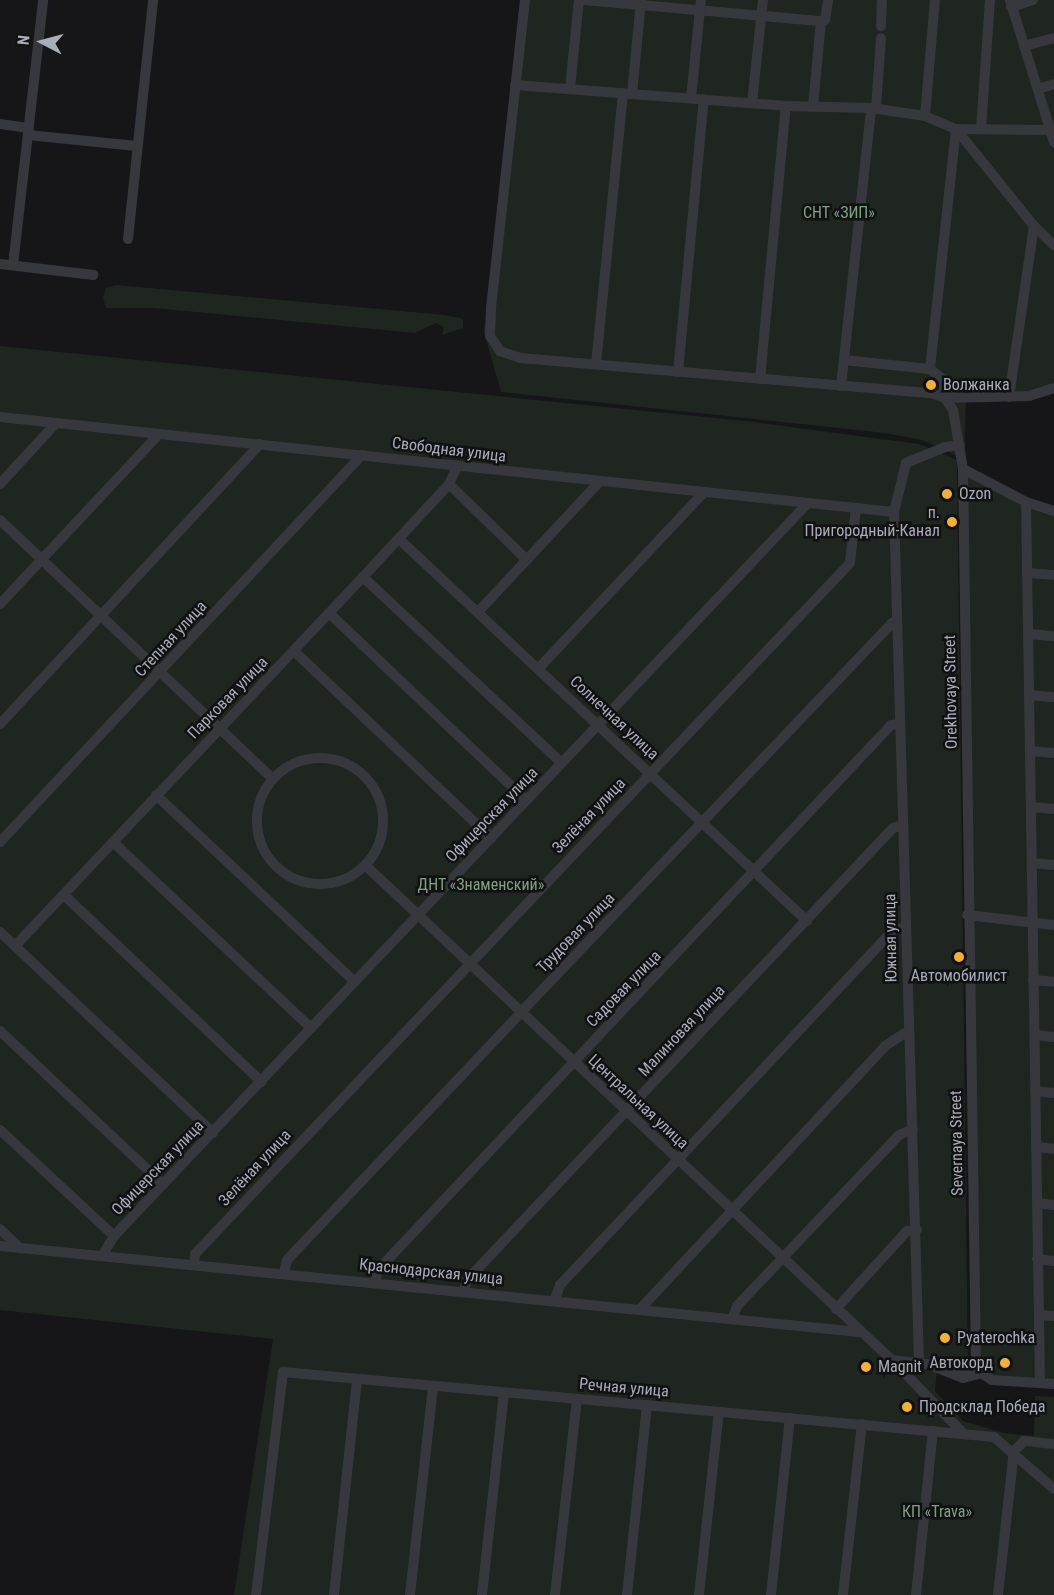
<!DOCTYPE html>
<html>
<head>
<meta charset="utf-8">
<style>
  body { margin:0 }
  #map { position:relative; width:1054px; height:1595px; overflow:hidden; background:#161618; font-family:"Roboto Condensed",sans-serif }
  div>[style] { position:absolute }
  .green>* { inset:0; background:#1e261f }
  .minor>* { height:10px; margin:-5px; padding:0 5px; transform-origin:5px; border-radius:5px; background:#37383d }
  .minor>.ring { margin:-5px; padding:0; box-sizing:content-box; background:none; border:10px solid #37383d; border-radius:50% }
  .dots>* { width:16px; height:16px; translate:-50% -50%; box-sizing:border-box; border:3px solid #111113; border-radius:50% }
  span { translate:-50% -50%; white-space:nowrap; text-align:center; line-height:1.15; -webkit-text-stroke:5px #111113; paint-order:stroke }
  .park-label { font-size:16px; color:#7fa381 }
  .poi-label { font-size:16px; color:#a8adb8 }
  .left { translate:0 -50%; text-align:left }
  .right { translate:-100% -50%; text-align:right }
  .street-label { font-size:16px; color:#a8adb8 }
  .north { position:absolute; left:12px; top:12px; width:60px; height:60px; -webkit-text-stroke:4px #111113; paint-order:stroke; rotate:276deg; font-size:16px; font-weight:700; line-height:24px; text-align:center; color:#a8adb8 }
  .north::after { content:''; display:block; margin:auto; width:21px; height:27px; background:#a8adb8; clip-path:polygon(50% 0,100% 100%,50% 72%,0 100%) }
</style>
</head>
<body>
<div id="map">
  <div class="green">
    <i style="clip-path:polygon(520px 0,1054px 0,1054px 393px,966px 399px,964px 459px,922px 440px,885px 433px,501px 392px,484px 332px)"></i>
    <i style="clip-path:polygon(116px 285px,445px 315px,463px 319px,463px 328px,442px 335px,444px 327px,436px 323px,415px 333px,154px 308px,106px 308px,103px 298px,106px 288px)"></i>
    <i style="clip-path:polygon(0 346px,745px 421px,919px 444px,957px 460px,968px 1371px,937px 1367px,935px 1391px,963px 1421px,1004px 1433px,1034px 1436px,1035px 1396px,1054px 1397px,1054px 1595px,234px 1595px,273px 1339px,0 1310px)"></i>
    <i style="clip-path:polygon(963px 469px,1054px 511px,1054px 1384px,978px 1374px)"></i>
  </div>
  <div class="minor">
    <i style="left:525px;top:0;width:310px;rotate:96.3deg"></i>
    <i style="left:491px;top:308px;width:28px;rotate:92deg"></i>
    <i style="left:490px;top:336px;width:18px;rotate:56deg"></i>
    <i style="left:500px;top:351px;width:21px;rotate:19deg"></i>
    <i style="left:520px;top:358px;width:413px;rotate:4.9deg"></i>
    <i style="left:932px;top:393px;width:14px;rotate:21deg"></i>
    <i style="left:945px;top:398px;width:84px;rotate:-1.4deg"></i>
    <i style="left:1029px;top:396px;width:26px;rotate:-18deg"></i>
    <i style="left:584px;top:0;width:238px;rotate:5.1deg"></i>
    <i style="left:821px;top:21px;width:4px;rotate:-14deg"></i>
    <i style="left:825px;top:20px;width:20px;rotate:-81deg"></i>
    <i style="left:1010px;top:0;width:149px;rotate:72.8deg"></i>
    <i style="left:1011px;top:7px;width:23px;rotate:-18deg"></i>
    <i style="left:881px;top:26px;width:26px;rotate:-88deg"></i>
    <i style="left:1024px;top:46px;width:31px;rotate:-15deg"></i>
    <i style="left:515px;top:85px;width:272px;rotate:4.4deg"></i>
    <i style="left:786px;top:106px;width:85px;rotate:1.3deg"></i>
    <i style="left:871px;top:108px;width:55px;rotate:8.4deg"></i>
    <i style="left:925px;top:116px;width:34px;rotate:23deg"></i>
    <i style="left:956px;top:129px;width:98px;rotate:0.6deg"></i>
    <i style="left:570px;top:88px;width:88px;rotate:-84.2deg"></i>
    <i style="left:1038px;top:89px;width:17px;rotate:-17deg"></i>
    <i style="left:632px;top:94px;width:94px;rotate:-84.5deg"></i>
    <i style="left:691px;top:98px;width:99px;rotate:-84.2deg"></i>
    <i style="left:752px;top:103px;width:104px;rotate:-83.9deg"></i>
    <i style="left:813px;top:106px;width:85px;rotate:-84.6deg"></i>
    <i style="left:876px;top:108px;width:70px;rotate:-85.9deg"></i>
    <i style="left:925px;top:116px;width:116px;rotate:-85.1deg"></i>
    <i style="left:0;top:124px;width:29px;rotate:8deg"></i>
    <i style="left:956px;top:129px;width:241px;rotate:96.2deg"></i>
    <i style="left:930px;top:369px;width:16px;rotate:38deg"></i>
    <i style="left:943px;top:379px;width:19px;rotate:84deg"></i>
    <i style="left:945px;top:398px;width:14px;rotate:56deg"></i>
    <i style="left:953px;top:410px;width:60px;rotate:80.4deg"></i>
    <i style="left:963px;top:469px;width:901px;rotate:89.17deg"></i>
    <i style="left:956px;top:129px;width:124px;rotate:51.2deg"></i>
    <i style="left:1034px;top:226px;width:28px;rotate:44deg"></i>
    <i style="left:981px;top:129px;width:129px;rotate:-86deg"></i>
    <i style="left:28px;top:135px;width:109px;rotate:5.8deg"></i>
    <i style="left:128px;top:239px;width:240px;rotate:-84deg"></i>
    <i style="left:0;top:264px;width:94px;rotate:6.7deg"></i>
    <i style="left:13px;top:265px;width:267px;rotate:-83.5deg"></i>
    <i style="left:844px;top:360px;width:86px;rotate:6deg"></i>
    <i style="left:596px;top:364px;width:272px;rotate:-84.3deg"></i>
    <i style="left:678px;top:372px;width:274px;rotate:-84.6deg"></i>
    <i style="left:760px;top:379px;width:274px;rotate:-84.6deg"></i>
    <i style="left:841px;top:386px;width:280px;rotate:-83.8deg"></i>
    <i style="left:1009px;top:397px;width:173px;rotate:-81.7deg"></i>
    <i style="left:0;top:417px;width:899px;rotate:6.07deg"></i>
    <i style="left:963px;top:469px;width:71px;rotate:27.6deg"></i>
    <i style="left:1026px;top:502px;width:29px;rotate:18deg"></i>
    <i style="left:0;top:484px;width:83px;rotate:-47.4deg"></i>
    <i style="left:449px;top:484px;width:109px;rotate:44.3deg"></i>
    <i style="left:1026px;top:502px;width:880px;rotate:89.09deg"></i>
    <i style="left:0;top:520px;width:376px;rotate:43.5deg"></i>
    <i style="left:399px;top:539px;width:559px;rotate:43.11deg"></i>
    <i style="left:1027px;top:573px;width:27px;rotate:4deg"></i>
    <i style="left:363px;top:577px;width:272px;rotate:43.1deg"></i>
    <i style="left:0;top:604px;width:233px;rotate:-46.9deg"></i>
    <i style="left:478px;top:612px;width:179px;rotate:-47deg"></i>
    <i style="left:329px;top:613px;width:272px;rotate:43.5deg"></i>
    <i style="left:1029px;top:634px;width:25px;rotate:5deg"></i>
    <i style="left:294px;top:651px;width:272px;rotate:43.5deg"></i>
    <i style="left:538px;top:669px;width:243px;rotate:-46.8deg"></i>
    <i style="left:1029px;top:695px;width:25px;rotate:5deg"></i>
    <i style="left:0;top:724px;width:382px;rotate:-47.1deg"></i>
    <i style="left:1030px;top:751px;width:24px;rotate:5deg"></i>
    <i class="ring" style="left:257px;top:758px;width:116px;height:116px"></i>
    <i style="left:156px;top:795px;width:273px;rotate:43.2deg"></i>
    <i style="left:1031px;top:807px;width:23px;rotate:5deg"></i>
    <i style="left:0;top:842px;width:530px;rotate:-46.91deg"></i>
    <i style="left:113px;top:842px;width:272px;rotate:43.2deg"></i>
    <i style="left:1032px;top:863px;width:22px;rotate:5deg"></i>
    <i style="left:365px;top:865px;width:723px;rotate:43.21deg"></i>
    <i style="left:892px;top:1360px;width:100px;rotate:45.8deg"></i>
    <i style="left:64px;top:895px;width:272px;rotate:43.4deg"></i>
    <i style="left:967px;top:915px;width:88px;rotate:6.6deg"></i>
    <i style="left:0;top:932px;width:293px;rotate:43.3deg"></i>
    <i style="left:15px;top:946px;width:507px;rotate:-46.68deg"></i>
    <i style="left:363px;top:577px;width:127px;rotate:-47.2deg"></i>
    <i style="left:449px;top:484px;width:19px;rotate:-65deg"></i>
    <i style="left:1033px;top:980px;width:21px;rotate:5deg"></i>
    <i style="left:0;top:1031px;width:224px;rotate:43.2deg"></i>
    <i style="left:1035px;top:1035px;width:19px;rotate:6deg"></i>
    <i style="left:1035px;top:1091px;width:19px;rotate:6deg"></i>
    <i style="left:0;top:1130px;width:156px;rotate:42.9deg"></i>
    <i style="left:1036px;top:1147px;width:18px;rotate:6deg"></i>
    <i style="left:1037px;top:1203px;width:17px;rotate:7deg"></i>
    <i style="left:0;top:1229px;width:28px;rotate:44deg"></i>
    <i style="left:0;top:1246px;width:863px;rotate:5.72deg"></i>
    <i style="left:102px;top:1256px;width:23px;rotate:-59deg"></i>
    <i style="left:114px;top:1236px;width:1009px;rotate:-46.57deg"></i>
    <i style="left:1037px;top:1259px;width:17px;rotate:7deg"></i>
    <i style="left:194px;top:1263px;width:9px;rotate:-84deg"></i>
    <i style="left:195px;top:1254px;width:952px;rotate:-46.53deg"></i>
    <i style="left:850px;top:563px;width:55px;rotate:-83.8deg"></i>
    <i style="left:284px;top:1272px;width:12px;rotate:-76deg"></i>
    <i style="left:287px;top:1260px;width:347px;rotate:-46.6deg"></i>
    <i style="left:525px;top:1008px;width:532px;rotate:-46.37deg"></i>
    <i style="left:892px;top:623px;width:5px;rotate:-11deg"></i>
    <i style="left:375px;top:1281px;width:11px;rotate:-75deg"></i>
    <i style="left:378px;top:1270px;width:748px;rotate:-46.73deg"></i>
    <i style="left:891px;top:725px;width:9px;rotate:-6deg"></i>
    <i style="left:464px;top:1290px;width:10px;rotate:-73deg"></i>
    <i style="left:467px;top:1280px;width:621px;rotate:-46.7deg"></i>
    <i style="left:893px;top:828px;width:10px;rotate:-17deg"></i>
    <i style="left:555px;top:1299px;width:15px;rotate:-70deg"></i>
    <i style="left:560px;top:1285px;width:487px;rotate:-46.8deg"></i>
    <i style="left:893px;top:930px;width:13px;rotate:-13deg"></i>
    <i style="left:642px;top:1307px;width:357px;rotate:-47deg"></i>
    <i style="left:885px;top:1046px;width:27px;rotate:-33deg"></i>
    <i style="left:836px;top:1309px;width:105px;rotate:-47.7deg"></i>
    <i style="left:907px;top:1231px;width:10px;rotate:-6deg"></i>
    <i style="left:1039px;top:1315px;width:15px;rotate:4deg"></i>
    <i style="left:733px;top:1317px;width:12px;rotate:-70deg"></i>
    <i style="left:737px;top:1306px;width:236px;rotate:-46.5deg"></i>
    <i style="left:899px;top:1135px;width:15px;rotate:-23deg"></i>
    <i style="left:892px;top:1360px;width:85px;rotate:6.8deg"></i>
    <i style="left:919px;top:1363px;width:851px;rotate:-91.68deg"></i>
    <i style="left:894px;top:512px;width:50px;rotate:-76.2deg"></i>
    <i style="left:906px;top:463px;width:42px;rotate:-22.3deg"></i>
    <i style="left:945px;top:447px;width:15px;rotate:-8deg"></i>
    <i style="left:935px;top:1367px;width:30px;rotate:21deg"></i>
    <i style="left:963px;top:1378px;width:16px;rotate:-15deg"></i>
    <i style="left:976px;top:1370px;width:19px;rotate:32deg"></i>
    <i style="left:992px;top:1380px;width:62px;rotate:3.7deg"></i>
    <i style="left:256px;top:1595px;width:225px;rotate:-83.1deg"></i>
    <i style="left:283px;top:1372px;width:714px;rotate:5.22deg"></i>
    <i style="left:994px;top:1437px;width:79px;rotate:40.9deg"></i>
    <i style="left:334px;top:1595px;width:216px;rotate:-83.9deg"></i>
    <i style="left:410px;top:1595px;width:209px;rotate:-83.7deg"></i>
    <i style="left:482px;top:1595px;width:203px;rotate:-83.8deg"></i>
    <i style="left:555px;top:1595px;width:197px;rotate:-83.6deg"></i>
    <i style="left:627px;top:1595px;width:191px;rotate:-84deg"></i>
    <i style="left:699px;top:1595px;width:184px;rotate:-83.8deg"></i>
    <i style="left:771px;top:1595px;width:178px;rotate:-83.9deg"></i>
    <i style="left:843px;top:1595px;width:172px;rotate:-83.7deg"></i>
    <i style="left:916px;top:1595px;width:165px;rotate:-84.1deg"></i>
    <i style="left:998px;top:1595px;width:145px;rotate:-83.7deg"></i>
    <i style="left:1014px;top:1451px;width:14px;rotate:-45deg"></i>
    <i style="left:1024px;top:1441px;width:30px;rotate:6deg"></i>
  </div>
  <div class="dots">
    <i style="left:931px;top:385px;background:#f2b134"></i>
    <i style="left:947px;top:494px;background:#f2b134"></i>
    <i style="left:952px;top:522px;background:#f2b134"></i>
    <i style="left:959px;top:957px;background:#f2b134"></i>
    <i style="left:945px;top:1338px;background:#f2b134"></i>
    <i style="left:1005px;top:1363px;background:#f2b134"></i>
    <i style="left:866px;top:1367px;background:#f2b134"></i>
    <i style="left:907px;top:1407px;background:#f2b134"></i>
  </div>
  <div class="park-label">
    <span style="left:839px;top:213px">СНТ «ЗИП»</span>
    <span style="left:481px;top:885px">ДНТ «Знаменский»</span>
    <span style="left:937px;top:1512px">КП «Trava»</span>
  </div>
  <div class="poi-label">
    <span class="left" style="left:943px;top:385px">Волжанка</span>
    <span class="left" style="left:959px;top:494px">Ozon</span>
    <span class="right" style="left:940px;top:522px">п.<br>Пригородный-Канал</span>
    <span style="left:959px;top:976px">Автомобилист</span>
    <span class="left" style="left:957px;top:1338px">Pyaterochka</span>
    <span class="right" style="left:993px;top:1363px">Автокорд</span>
    <span class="left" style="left:878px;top:1367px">Magnit</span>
    <span class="left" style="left:919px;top:1407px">Продсклад Победа</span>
  </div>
  <div class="street-label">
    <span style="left:449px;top:450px;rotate:7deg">Свободная улица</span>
    <span style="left:171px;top:639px;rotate:-47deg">Степная улица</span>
    <span style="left:951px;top:692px;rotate:-91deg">Orekhovaya Street</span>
    <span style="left:228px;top:698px;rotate:-46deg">Парковая улица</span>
    <span style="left:614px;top:718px;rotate:43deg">Солнечная улица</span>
    <span style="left:492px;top:815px;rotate:-46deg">Офицерская улица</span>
    <span style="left:589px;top:816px;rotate:-46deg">Зелёная улица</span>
    <span style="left:576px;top:933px;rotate:-46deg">Трудовая улица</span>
    <span style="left:891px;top:938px;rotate:-91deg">Южная улица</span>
    <span style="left:624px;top:989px;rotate:-46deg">Садовая улица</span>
    <span style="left:682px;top:1031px;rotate:-47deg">Малиновая улица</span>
    <span style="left:638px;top:1102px;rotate:43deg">Центральная улица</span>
    <span style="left:957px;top:1143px;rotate:-91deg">Severnaya Street</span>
    <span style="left:158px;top:1168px;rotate:-46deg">Офицерская улица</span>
    <span style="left:255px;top:1168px;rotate:-47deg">Зелёная улица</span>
    <span style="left:431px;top:1272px;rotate:6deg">Краснодарская улица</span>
    <span style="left:624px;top:1388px;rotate:5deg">Речная улица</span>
  </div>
  <div class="north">N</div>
</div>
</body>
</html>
